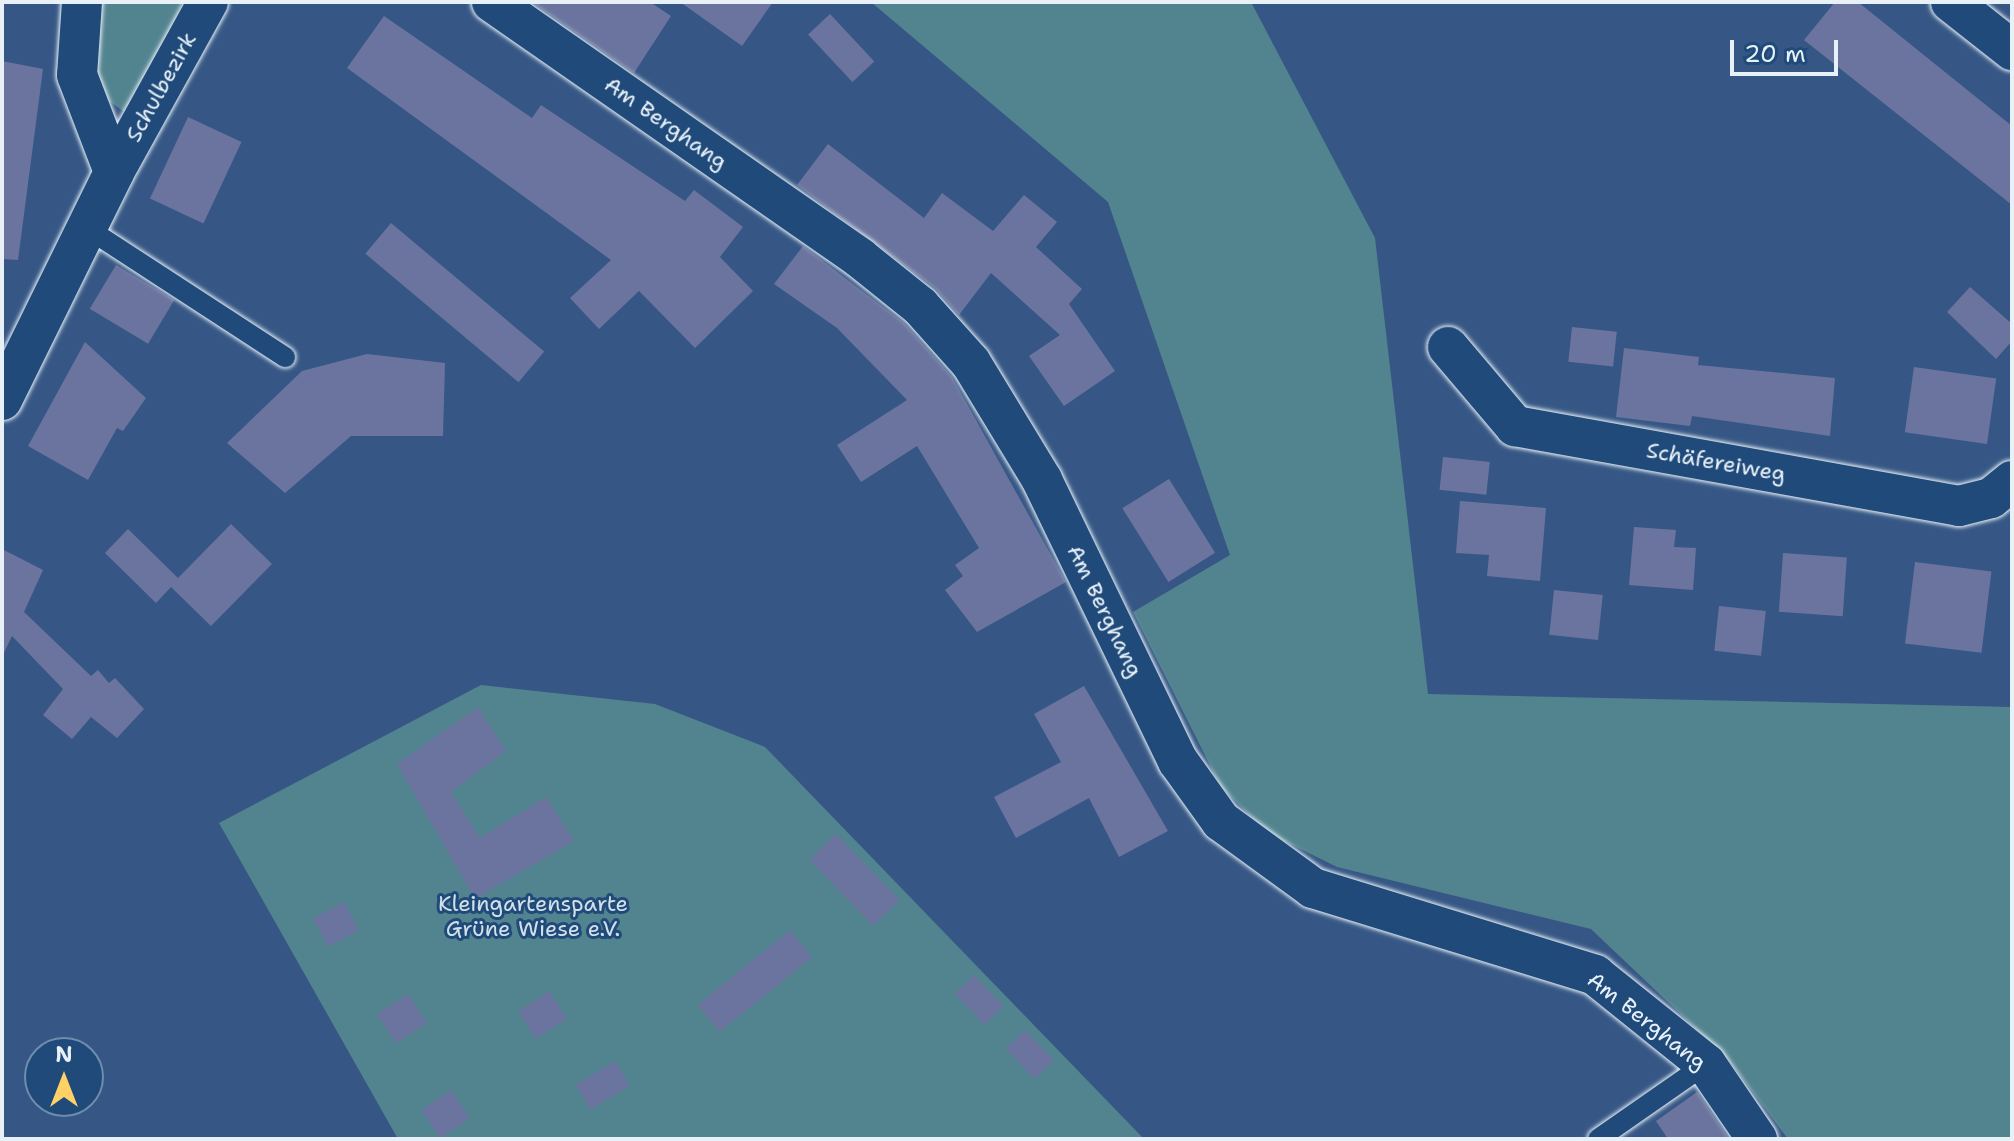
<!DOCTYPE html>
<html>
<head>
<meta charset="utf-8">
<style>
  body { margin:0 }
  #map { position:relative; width:2014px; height:1141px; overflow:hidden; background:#365785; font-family:"Shantell Sans",sans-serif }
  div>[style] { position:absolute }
  .green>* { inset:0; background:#52848f }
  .building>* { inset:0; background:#6b749e; transform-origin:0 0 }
  .roads { filter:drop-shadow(0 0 2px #e8f1f8) drop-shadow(0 0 2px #e8f1f8) }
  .service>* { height:20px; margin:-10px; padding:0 10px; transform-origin:10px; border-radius:10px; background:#1f4a7a }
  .minor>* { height:40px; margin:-20px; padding:0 20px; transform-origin:20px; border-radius:20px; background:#1f4a7a }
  span { translate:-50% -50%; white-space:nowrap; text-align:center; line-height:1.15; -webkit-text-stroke:6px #1f4a7a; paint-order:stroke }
  .street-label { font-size:22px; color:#e8f1f8 }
  .park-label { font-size:22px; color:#d2e1e8 }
  .frame { position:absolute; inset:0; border:4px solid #e8f1f8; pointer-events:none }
  .north { position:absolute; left:24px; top:1037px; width:80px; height:80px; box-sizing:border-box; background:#1f4a7a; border:2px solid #6f8dac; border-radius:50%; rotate:0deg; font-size:22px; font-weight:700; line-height:32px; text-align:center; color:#e8f1f8 }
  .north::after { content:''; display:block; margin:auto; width:28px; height:36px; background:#ffd166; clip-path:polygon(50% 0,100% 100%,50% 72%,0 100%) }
  .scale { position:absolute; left:1730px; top:40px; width:108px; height:36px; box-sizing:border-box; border:4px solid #e8f1f8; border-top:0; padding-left:10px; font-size:24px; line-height:28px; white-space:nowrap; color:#e8f1f8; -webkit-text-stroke:6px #1f4a7a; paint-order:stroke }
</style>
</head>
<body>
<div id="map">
  <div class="green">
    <i style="clip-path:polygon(101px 2px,183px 2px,130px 116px,98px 93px,93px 63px)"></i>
    <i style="clip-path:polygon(871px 2px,1251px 2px,1375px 238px,1428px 694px,2012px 707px,2012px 1139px,1788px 1139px,1728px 1059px,1591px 929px,1337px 867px,1268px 833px,1221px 787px,1133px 612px,1230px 555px,1108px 202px)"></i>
    <i style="clip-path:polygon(481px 685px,655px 704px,765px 747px,1144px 1139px,398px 1139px,219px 823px)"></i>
  </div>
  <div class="building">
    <i style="clip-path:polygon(532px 2px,650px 2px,671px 16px,634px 73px)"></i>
    <i style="clip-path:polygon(680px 2px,773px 2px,742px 46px)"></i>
    <i style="clip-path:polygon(1835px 2px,1858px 2px,2012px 126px,2012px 205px,1804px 40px)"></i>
    <i style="left:830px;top:14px;width:65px;height:30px;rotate:47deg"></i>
    <i style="clip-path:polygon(384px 16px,532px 118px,541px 105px,685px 201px,694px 190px,743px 227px,720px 257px,753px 291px,695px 348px,639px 291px,599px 329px,570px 298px,611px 260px,347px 68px)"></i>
    <i style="clip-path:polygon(2px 61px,43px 69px,18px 260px,2px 259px)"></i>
    <i style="left:188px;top:117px;width:59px;height:90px;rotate:25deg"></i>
    <i style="clip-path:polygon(828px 144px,924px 218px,942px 193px,993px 231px,1024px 195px,1057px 222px,1036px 247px,1082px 289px,1069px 304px,1115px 371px,1064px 406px,1029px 356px,1060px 335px,991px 273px,959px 315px,935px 288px,797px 185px)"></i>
    <i style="left:391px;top:223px;width:200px;height:40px;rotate:40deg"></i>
    <i style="clip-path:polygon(803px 246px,904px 323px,952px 377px,1066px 582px,977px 632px,945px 590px,963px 576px,955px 565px,979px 548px,917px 446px,861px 482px,837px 445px,907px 400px,837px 328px,774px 284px)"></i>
    <i style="left:116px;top:265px;width:68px;height:51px;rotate:31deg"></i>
    <i style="clip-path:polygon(1970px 287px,2012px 324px,2012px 341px,1996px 359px,1947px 312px)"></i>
    <i style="left:1572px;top:327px;width:45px;height:35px;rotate:6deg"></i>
    <i style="clip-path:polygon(85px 342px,146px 398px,123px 431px,117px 428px,88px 480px,28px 446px)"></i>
    <i style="clip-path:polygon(1624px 348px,1699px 357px,1698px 365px,1835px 378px,1830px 436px,1692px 416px,1690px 426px,1616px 417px)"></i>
    <i style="clip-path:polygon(367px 354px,445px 363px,443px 436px,351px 436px,285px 493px,227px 443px,302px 371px)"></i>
    <i style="left:1914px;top:367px;width:83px;height:66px;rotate:8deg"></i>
    <i style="left:1443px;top:457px;width:47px;height:33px;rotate:6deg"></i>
    <i style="left:1169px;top:479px;width:87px;height:55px;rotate:58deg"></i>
    <i style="clip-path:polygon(1460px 501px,1546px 508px,1540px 581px,1487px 576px,1489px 555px,1456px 553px)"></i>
    <i style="clip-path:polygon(231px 524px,272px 564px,211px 626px,171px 587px,156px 603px,105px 553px,128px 529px,178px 578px)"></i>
    <i style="clip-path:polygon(1634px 527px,1676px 530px,1674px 547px,1696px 548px,1693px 590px,1629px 585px)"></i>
    <i style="clip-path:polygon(2px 549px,43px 570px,24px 612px,91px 676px,98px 670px,109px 683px,115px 678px,144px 709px,117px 738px,91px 717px,72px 739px,43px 715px,63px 689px,12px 636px,2px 657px)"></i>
    <i style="left:1783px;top:553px;width:64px;height:59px;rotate:4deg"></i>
    <i style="left:1915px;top:562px;width:77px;height:82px;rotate:7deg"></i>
    <i style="left:1554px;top:590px;width:49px;height:45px;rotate:6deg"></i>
    <i style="left:1719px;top:606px;width:47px;height:45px;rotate:6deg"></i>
    <i style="clip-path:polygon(1084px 686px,1168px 831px,1119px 857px,1089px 798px,1016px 838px,994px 797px,1061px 762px,1034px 714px)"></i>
    <i style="clip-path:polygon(478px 707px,506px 751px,451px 792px,480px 838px,546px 797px,574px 841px,475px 899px,397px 764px)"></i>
    <i style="left:836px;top:834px;width:92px;height:37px;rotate:46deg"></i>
    <i style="left:344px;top:902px;width:32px;height:35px;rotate:62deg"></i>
    <i style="left:790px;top:930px;width:35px;height:119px;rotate:51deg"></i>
    <i style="left:974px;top:975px;width:43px;height:27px;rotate:46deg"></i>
    <i style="left:549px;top:991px;width:33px;height:37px;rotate:57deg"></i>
    <i style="left:408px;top:994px;width:35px;height:37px;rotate:57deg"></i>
    <i style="left:1025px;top:1030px;width:42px;height:27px;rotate:46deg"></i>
    <i style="left:615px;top:1061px;width:29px;height:46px;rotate:59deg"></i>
    <i style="left:451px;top:1090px;width:34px;height:36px;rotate:56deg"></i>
    <i style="clip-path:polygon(1697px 1092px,1729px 1139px,1668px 1139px,1656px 1121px)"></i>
  </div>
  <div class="roads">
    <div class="service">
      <i style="left:90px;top:230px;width:233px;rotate:33.1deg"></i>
      <i style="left:1598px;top:1139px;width:131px;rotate:-34.8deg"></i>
    </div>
    <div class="minor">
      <i style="left:82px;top:2px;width:73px;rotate:93.9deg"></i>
      <i style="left:77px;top:75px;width:104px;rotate:69.1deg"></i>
      <i style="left:492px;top:2px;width:448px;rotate:34.8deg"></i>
      <i style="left:860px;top:258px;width:77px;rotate:38.7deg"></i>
      <i style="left:920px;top:306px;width:76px;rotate:48.2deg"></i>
      <i style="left:971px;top:363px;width:137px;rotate:58.7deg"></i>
      <i style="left:1042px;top:480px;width:312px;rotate:64.2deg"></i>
      <i style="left:1178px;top:761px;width:74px;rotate:54.4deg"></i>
      <i style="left:1221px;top:821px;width:114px;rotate:36.1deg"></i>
      <i style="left:1313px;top:888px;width:295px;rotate:17.1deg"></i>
      <i style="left:1595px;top:975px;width:142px;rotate:38.7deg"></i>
      <i style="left:1706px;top:1064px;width:91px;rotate:55.8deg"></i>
      <i style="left:1951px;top:2px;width:78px;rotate:38.2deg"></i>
      <i style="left:1448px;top:347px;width:104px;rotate:49.7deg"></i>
      <i style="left:1515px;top:426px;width:451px;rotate:10.2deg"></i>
      <i style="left:1959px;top:506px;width:33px;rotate:-14deg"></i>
      <i style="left:1991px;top:498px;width:27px;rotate:-39deg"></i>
      <i style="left:2px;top:400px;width:254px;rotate:-63.8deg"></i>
      <i style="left:114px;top:172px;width:194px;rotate:-61.1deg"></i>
    </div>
  </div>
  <div class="street-label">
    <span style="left:161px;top:87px;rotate:-61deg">Schulbezirk</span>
    <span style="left:666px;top:123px;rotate:35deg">Am Berghang</span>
    <span style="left:1716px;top:462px;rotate:10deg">Schäfereiweg</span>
    <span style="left:1105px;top:611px;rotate:64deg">Am Berghang</span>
    <span style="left:1647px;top:1021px;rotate:38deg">Am Berghang</span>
  </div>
  <div class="park-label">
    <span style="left:533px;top:916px">Kleingartensparte<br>Grüne Wiese e.V.</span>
  </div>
  <div class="frame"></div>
  <div class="north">N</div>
  <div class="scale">20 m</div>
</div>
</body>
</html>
